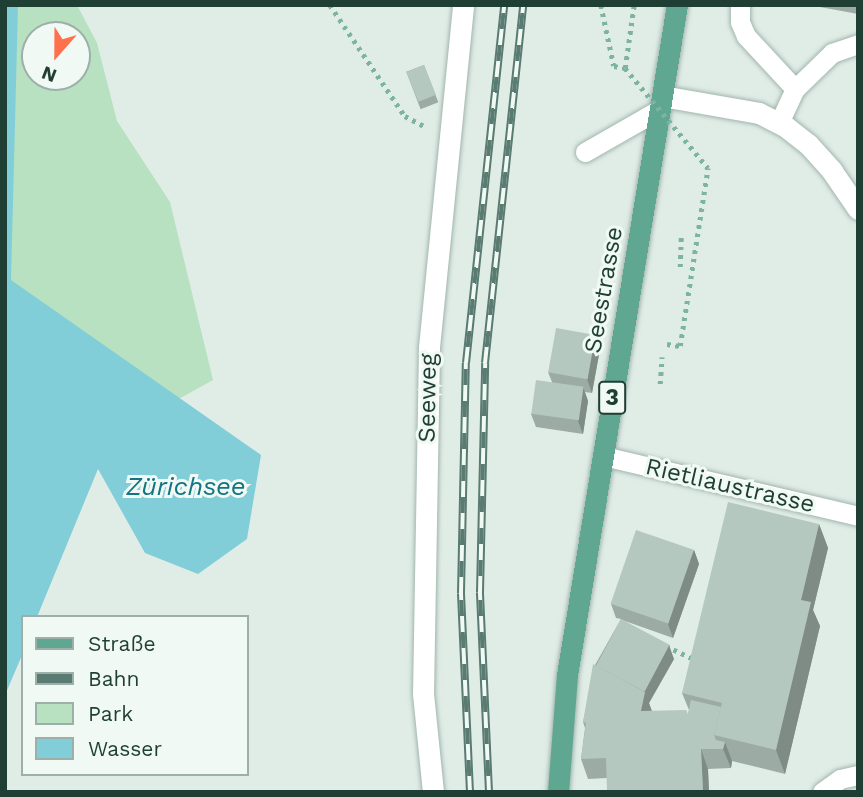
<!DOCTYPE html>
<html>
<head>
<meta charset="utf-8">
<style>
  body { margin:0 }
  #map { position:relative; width:863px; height:797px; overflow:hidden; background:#e0ede7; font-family:"Work Sans",sans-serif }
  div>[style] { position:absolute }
  .green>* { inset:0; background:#b7e1c0 }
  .water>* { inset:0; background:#82ced8 }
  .path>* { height:4.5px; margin-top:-2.25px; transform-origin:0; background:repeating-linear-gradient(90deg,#7db4a1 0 3.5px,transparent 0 8.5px) }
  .roads { filter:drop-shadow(0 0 2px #a2b5ae) drop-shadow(0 0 2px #a2b5ae) }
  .service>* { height:19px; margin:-9.5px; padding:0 9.5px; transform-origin:9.5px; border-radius:9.5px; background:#fff }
  .minor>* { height:21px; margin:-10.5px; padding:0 10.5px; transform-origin:10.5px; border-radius:10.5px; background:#fff }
  .primary>* { height:21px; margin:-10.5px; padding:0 10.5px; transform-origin:10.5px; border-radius:10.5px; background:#60a792 }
  .rail>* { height:8px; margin-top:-4px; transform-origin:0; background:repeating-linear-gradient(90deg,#f1f9f5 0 16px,#597b71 0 32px); box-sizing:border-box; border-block:2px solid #597b71 }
  .path-bridge>* { height:4.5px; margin-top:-2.25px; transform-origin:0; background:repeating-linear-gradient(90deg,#7db4a1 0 3.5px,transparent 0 8.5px) }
  .wall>* { inset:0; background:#9caca5; transform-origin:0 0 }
  .shaded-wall>* { inset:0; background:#7f8c86 }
  .building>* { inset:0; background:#b5c8c0; transform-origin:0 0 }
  span { translate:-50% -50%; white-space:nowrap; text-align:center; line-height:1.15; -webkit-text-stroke:6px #f1f9f5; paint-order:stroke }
  .shield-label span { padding:2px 5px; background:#f1f9f5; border:2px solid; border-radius:5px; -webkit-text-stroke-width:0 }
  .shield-label { font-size:23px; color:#1f3f35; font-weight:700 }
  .street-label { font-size:24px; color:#1f3f35 }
  .water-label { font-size:26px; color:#137482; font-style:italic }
  .frame { position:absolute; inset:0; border:7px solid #1f3f35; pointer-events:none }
  .legend { position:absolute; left:21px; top:615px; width:228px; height:161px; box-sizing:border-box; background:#f1f9f5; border:2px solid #9dafa8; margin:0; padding:9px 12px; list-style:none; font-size:21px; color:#1f3f35 }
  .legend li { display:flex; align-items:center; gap:14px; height:35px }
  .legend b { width:35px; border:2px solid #9dafa8 }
  .north { position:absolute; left:21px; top:21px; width:70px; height:70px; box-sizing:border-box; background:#f1f9f5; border:2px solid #9dafa8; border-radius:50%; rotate:201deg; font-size:19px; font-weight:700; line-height:28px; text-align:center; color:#1f3f35 }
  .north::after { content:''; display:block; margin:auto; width:24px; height:32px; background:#ff714c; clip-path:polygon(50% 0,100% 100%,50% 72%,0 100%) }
</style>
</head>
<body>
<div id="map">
  <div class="green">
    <i style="clip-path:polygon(evenodd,5px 5px,77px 5px,97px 43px,117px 121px,170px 202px,213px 380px,150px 415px,5px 334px,5px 5px,35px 35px,77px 35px,77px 77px,35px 77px,35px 35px)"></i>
  </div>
  <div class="water">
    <i style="clip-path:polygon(5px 5px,18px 5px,11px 280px,261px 455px,247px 539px,198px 574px,145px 553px,98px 469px,37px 617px,23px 617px,23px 653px,5px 695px)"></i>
  </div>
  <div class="path">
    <i style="left:330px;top:5px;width:134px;rotate:56deg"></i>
    <i style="left:405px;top:116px;width:21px;rotate:28deg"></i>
    <i style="left:625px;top:68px;width:64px;rotate:-81.9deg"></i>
    <i style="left:680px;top:267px;width:30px;rotate:-88deg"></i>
    <i style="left:667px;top:344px;width:13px;rotate:9deg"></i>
    <i style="left:680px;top:346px;width:180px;rotate:-81.1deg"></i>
    <i style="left:660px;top:384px;width:27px;rotate:-86deg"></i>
    <i style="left:666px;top:646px;width:29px;rotate:25deg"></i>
    <i style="left:692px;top:658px;width:4px;rotate:-63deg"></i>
  </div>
  <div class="roads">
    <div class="service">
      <i style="left:740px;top:5px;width:17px;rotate:90deg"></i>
      <i style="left:740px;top:22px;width:15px;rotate:67deg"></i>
      <i style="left:746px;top:36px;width:72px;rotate:47.2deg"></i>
      <i style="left:779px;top:123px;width:38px;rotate:-65deg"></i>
      <i style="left:795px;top:89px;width:52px;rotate:-44.2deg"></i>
      <i style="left:832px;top:53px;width:28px;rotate:-19deg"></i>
      <i style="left:585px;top:152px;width:86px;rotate:-29.8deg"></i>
      <i style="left:603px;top:456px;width:262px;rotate:13.2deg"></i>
      <i style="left:822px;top:792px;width:22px;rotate:-36deg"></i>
      <i style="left:840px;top:779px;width:18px;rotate:-13deg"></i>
    </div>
    <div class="minor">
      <i style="left:662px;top:96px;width:98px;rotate:9.9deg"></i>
      <i style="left:759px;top:113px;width:30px;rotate:27deg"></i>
      <i style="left:786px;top:127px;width:28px;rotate:38deg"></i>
      <i style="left:808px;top:144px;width:36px;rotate:48deg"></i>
      <i style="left:832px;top:171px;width:46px;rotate:55.6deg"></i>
      <i style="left:433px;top:792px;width:99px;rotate:-95.8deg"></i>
      <i style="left:423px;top:694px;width:347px;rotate:-89deg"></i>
      <i style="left:429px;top:347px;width:344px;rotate:-84.3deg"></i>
    </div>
    <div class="primary">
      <i style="left:558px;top:792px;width:117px;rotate:-85.6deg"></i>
      <i style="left:567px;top:675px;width:679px;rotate:-80.68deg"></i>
    </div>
  </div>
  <div class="rail">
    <i style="left:470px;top:792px;width:199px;rotate:-92.6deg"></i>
    <i style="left:461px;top:593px;width:230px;rotate:-88.8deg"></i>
    <i style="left:466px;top:363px;width:360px;rotate:-83.9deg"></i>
    <i style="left:489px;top:792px;width:200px;rotate:-92.6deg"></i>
    <i style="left:480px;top:592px;width:229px;rotate:-88.7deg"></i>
    <i style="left:485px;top:363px;width:360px;rotate:-83.9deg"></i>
  </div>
  <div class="path-bridge">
    <i style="left:601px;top:5px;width:62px;rotate:78deg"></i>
    <i style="left:614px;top:66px;width:11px;rotate:10deg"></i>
    <i style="left:625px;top:68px;width:130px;rotate:50.3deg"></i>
  </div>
  <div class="wall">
    <i style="clip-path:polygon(809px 5px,858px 5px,858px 14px)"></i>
    <i style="left:424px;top:65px;width:40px;height:19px;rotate:69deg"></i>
    <i style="clip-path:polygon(600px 349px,592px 393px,585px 392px,588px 401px,583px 434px,536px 427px,531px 414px,552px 382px,548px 372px)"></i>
    <i style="clip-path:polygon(819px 524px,828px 548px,813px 610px,820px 626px,785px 774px,732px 761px,731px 768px,708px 769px,709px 792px,607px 792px,607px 778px,588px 779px,581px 759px,585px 728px,583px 722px,595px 665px,621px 619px,616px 618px,611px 604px,694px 550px,699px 564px,673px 638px,622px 620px,674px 659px,649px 703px,652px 711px,688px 714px,689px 710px,682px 693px)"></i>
  </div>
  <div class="shaded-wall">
    <i style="clip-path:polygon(595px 335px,600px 349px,592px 393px,587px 379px)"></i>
    <i style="clip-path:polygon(583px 387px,588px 401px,583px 434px,578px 421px)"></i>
    <i style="clip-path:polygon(819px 524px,828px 548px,813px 610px,820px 626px,785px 774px,776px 750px,801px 600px)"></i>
    <i style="clip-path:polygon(694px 550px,699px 564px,673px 638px,668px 624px)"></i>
    <i style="clip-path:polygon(669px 645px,674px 659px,649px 703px,652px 712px,641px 711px,641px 694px)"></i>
    <i style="clip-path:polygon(725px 742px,732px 761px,731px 768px,723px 749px)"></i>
    <i style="clip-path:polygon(701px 749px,708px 769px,709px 792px,703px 792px)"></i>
  </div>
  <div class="building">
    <i style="left:424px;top:65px;width:32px;height:19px;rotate:68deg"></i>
    <i style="left:556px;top:328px;width:40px;height:45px;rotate:10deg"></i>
    <i style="left:536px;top:380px;width:48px;height:34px;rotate:8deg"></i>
    <i style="clip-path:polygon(728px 502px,819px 524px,801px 600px,811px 602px,776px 750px,714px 735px,722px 703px,682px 693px)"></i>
    <i style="left:636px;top:530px;width:61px;height:78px;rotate:19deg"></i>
    <i style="left:621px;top:619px;width:55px;height:53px;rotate:28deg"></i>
    <i style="clip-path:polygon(593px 664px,645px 692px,641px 711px,686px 710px,688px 714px,691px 700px,721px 707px,714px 735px,716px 740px,725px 742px,723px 749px,701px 749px,703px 792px,607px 792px,606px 758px,581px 759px,586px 723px,583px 722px)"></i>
  </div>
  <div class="shield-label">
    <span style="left:612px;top:398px">3</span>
  </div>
  <div class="street-label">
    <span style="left:604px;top:290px;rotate:-80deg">Seestrasse</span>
    <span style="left:428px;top:398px;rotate:-89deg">Seeweg</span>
    <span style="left:730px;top:486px;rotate:13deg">Rietliaustrasse</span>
  </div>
  <div class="water-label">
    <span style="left:186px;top:487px">Zürichsee</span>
  </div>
  <div class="frame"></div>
  <ul class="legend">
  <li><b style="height:9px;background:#60a792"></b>Straße</li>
  <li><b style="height:9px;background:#597b71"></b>Bahn</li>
  <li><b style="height:19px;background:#b7e1c0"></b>Park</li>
  <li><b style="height:19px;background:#82ced8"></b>Wasser</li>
  </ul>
  <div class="north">N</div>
</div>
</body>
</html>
